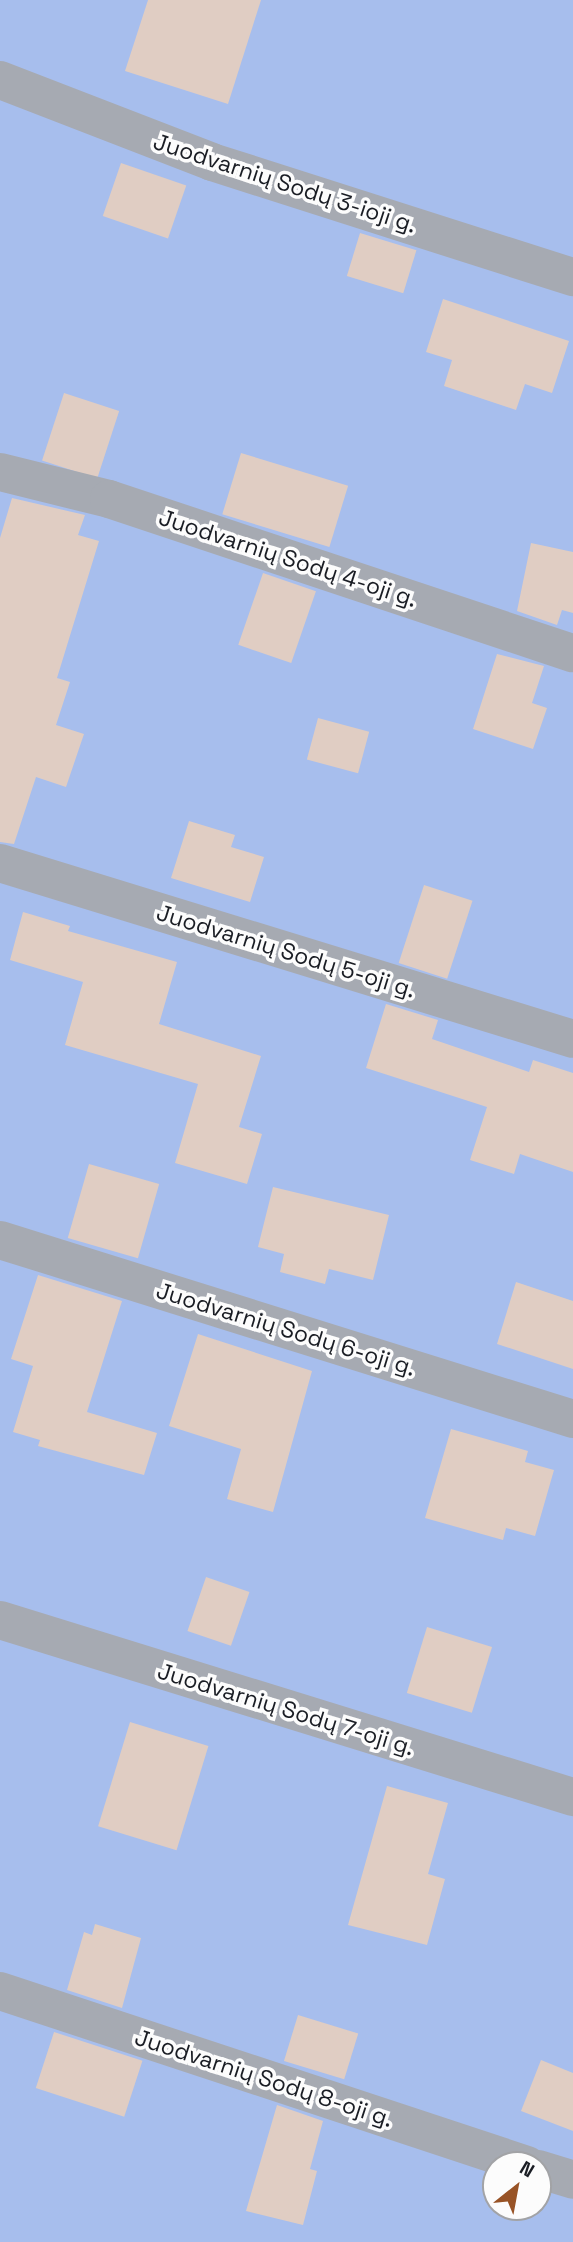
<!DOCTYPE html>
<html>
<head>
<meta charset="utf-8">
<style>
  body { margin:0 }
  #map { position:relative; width:573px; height:2242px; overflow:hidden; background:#e8effe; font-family:"Space Grotesk",sans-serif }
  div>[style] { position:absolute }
  .green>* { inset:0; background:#a7beed }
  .building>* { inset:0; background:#e0cdc3; transform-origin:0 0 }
  .minor>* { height:38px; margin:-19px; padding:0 19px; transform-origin:19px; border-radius:19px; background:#a6aab2 }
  span { translate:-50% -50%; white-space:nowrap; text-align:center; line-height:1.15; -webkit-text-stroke:7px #fcfcfc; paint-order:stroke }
  .street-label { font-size:23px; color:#1a1d24 }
  .north { position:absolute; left:482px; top:2151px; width:70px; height:70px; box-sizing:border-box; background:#fcfcfc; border:2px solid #a2a3a6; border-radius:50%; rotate:31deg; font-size:19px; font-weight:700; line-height:28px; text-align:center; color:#1a1d24 }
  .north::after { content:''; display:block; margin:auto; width:24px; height:32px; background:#985326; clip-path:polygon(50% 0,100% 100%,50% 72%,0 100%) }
</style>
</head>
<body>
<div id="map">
  <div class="green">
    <i style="clip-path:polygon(evenodd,0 0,573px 0,573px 2242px,0 2242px,0 0,496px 2165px,538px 2165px,538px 2207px,496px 2207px,496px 2165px)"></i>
  </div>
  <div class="building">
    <i style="clip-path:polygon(148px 0,261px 0,228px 104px,125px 71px)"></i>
    <i style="left:121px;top:163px;width:69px;height:56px;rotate:19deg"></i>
    <i style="left:360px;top:233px;width:59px;height:45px;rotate:17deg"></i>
    <i style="clip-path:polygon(443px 299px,569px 341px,552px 393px,525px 384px,516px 410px,444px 386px,452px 360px,426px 352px)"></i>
    <i style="left:64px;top:393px;width:58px;height:71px;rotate:18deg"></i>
    <i style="left:241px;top:453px;width:112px;height:64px;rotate:17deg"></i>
    <i style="clip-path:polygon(12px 498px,85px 515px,78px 535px,99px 541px,57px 678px,70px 682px,56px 725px,84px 734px,66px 787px,36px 777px,14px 844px,0 842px,0 538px)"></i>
    <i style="clip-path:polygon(531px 543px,573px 552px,573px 613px,562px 610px,557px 625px,517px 611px)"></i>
    <i style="left:263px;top:573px;width:56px;height:76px;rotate:19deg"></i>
    <i style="clip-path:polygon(497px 654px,544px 666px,532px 703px,547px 708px,533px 749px,473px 729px)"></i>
    <i style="left:318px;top:718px;width:53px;height:43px;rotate:15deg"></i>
    <i style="clip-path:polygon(189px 821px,235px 835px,231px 847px,264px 857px,250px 902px,171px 878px)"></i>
    <i style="left:424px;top:885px;width:51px;height:82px;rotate:18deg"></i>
    <i style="clip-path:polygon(23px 912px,70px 926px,68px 931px,177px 962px,159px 1024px,261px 1056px,239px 1127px,262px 1134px,247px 1184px,175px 1163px,198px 1084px,65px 1045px,83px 982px,10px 960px)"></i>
    <i style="clip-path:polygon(386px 1004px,438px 1020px,432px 1039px,529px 1072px,533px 1060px,573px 1073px,573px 1172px,520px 1154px,514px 1174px,470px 1160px,487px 1107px,366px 1068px)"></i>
    <i style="left:89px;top:1164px;width:73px;height:77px;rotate:16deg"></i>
    <i style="clip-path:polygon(273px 1187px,389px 1215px,373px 1280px,329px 1269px,325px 1284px,280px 1272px,284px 1254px,258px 1247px)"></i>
    <i style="clip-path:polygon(38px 1275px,122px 1301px,87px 1412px,157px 1433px,144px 1475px,38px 1446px,40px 1440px,13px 1432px,33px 1366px,11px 1359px)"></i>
    <i style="clip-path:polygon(516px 1282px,573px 1301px,573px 1369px,497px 1344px)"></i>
    <i style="clip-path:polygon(198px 1334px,312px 1371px,273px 1512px,227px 1499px,241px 1449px,169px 1426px)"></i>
    <i style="clip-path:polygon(451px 1429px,528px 1451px,525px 1462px,554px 1470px,535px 1536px,506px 1528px,503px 1540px,425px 1518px)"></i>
    <i style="left:206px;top:1577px;width:46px;height:57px;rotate:19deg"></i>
    <i style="left:427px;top:1627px;width:68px;height:69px;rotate:17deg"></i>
    <i style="left:130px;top:1722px;width:82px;height:109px;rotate:17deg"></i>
    <i style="clip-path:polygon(387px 1786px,448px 1803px,428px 1874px,445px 1879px,427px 1945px,348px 1925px)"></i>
    <i style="clip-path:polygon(95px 1924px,141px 1938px,122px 2008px,67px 1990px,84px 1932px,92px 1935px)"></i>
    <i style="left:298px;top:2015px;width:63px;height:48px;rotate:17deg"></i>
    <i style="left:54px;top:2032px;width:93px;height:59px;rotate:18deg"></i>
    <i style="clip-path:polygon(541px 2060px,573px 2073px,573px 2131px,521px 2111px)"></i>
    <i style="clip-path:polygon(277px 2105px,323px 2121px,310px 2169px,317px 2171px,303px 2225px,246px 2211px)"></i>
  </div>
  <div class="minor">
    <i style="left:0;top:80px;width:227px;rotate:21.1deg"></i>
    <i style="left:212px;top:162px;width:379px;rotate:17.7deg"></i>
    <i style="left:0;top:472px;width:112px;rotate:13.9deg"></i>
    <i style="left:109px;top:499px;width:489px;rotate:18.4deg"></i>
    <i style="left:0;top:863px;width:599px;rotate:17.07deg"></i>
    <i style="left:0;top:1240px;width:600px;rotate:17.35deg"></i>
    <i style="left:0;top:1620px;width:600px;rotate:17.17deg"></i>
    <i style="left:0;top:1991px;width:555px;rotate:18.27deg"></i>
    <i style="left:538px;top:2169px;width:37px;rotate:17deg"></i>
  </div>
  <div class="street-label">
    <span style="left:285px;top:183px;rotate:18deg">Juodvarnių Sodų 3-ioji g.</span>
    <span style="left:288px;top:558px;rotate:18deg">Juodvarnių Sodų 4-oji g.</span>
    <span style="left:286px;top:951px;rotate:17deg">Juodvarnių Sodų 5-oji g.</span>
    <span style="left:286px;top:1329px;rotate:17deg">Juodvarnių Sodų 6-oji g.</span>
    <span style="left:286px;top:1709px;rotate:17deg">Juodvarnių Sodų 7-oji g.</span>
    <span style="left:264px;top:2078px;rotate:18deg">Juodvarnių Sodų 8-oji g.</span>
  </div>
  <div class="north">N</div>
</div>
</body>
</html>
